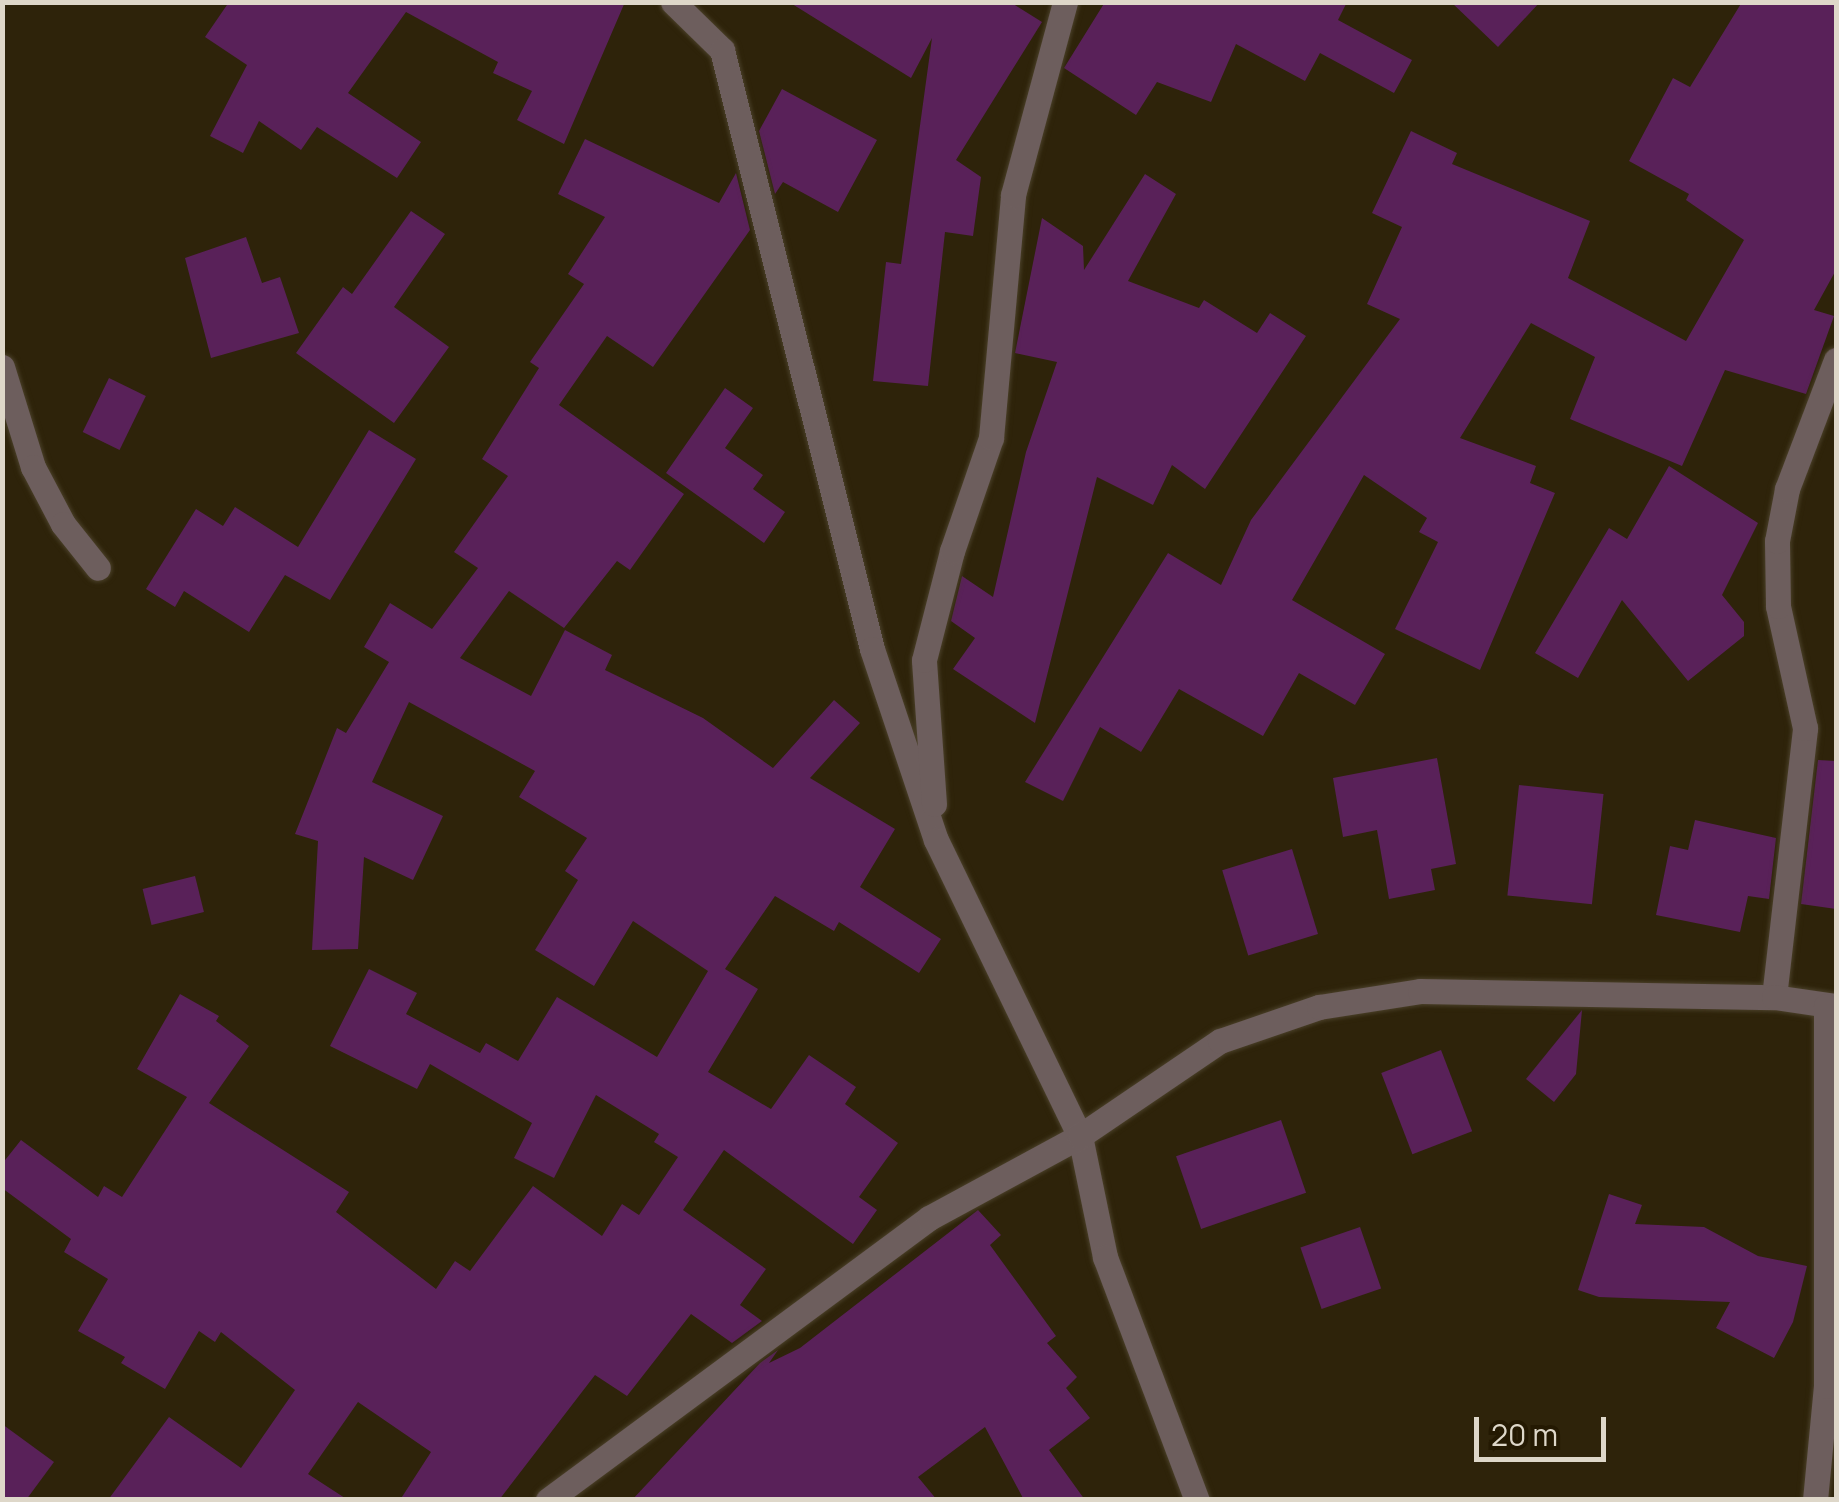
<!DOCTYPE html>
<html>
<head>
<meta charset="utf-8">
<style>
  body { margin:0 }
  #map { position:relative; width:1839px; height:1502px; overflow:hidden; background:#2e230a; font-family:Manrope,sans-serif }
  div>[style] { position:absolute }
  .building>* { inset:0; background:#592159; transform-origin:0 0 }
  .roads { filter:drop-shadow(0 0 2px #4a4029) drop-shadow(0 0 2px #4a4029) }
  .street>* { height:25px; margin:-12.5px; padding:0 12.5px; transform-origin:12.5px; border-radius:12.5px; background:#6d5e5d }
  span { translate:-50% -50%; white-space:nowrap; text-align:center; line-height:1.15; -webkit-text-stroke:10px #241902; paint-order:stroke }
  .frame { position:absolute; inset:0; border:5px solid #ded7c9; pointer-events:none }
  .scale { position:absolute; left:1474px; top:1417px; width:132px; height:45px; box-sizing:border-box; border:5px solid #ded7c9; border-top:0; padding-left:12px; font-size:30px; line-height:35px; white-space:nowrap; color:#ded7c9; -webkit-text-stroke:8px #241902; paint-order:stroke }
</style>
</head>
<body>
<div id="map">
  <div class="building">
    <i style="clip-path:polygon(229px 2px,625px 2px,564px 144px,517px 120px,532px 91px,493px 73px,498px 62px,406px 12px,348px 93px,421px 142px,397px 178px,317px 127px,301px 150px,259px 121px,243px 153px,210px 136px,247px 65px,205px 37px)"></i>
    <i style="clip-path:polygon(789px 2px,1010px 2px,1042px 22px,956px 160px,981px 177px,973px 236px,945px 232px,928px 386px,873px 381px,886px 262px,901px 264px,932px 38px,911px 78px)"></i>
    <i style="clip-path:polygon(1105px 2px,1347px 2px,1338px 20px,1412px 60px,1394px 93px,1320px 53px,1305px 81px,1236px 44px,1211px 102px,1157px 82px,1136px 115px,1064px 68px)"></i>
    <i style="clip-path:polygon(1451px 2px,1540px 2px,1498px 47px)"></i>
    <i style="clip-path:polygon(1742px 2px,1836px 2px,1836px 270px,1814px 310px,1834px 316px,1806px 394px,1725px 370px,1682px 466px,1570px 419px,1595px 357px,1531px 323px,1460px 438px,1536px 466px,1530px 483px,1555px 493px,1480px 670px,1395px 629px,1438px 542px,1419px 532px,1427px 518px,1364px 475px,1292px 600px,1385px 654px,1355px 705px,1299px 673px,1263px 736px,1179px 689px,1141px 752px,1100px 727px,1063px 801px,1025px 782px,1168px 553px,1221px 585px,1251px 520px,1400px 319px,1367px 304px,1402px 227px,1372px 213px,1411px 131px,1457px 153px,1452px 164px,1590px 221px,1568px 278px,1686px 341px,1744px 240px,1686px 200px,1689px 194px,1629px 161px,1673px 78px,1690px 87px)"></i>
    <i style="clip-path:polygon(782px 89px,877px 140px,838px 212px,783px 182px,775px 194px,759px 131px)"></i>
    <i style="clip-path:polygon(585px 139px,719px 203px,736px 173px,750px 230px,653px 367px,607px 336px,559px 405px,684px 494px,630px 570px,617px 561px,564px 628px,509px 591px,460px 658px,531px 696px,565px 630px,612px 655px,605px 670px,703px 718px,773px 768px,834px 700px,860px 723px,810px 778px,895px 829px,860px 887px,941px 939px,919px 973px,839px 922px,834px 931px,775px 896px,725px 969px,758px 989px,708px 1072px,771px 1109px,809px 1055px,856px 1087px,845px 1104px,898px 1143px,859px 1197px,877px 1210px,853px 1244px,724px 1150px,683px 1210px,766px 1269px,740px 1305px,762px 1321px,732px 1343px,691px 1314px,627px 1396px,595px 1375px,499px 1500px,400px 1500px,431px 1452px,358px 1402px,308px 1474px,348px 1500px,108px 1500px,169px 1417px,241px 1468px,295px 1390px,221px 1332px,215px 1342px,199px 1331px,165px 1389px,121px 1363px,125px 1357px,78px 1331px,108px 1279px,64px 1252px,71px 1239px,2px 1188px,2px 1164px,21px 1140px,98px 1197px,104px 1186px,122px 1197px,187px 1097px,137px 1069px,180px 994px,219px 1016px,216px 1021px,249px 1046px,209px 1103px,349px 1192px,336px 1212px,436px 1289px,455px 1261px,470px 1271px,533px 1186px,602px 1236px,622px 1204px,639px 1215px,678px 1157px,654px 1142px,659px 1134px,596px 1095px,554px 1178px,514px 1158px,532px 1123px,430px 1064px,417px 1089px,330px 1046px,369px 969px,417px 993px,406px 1014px,480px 1053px,486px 1043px,518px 1061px,557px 997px,657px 1057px,708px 971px,633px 921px,594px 986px,535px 950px,578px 880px,565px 871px,587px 838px,519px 797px,535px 771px,409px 702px,372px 782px,443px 816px,413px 880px,364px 857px,358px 949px,312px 950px,318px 841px,295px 834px,337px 728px,346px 733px,389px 662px,364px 647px,390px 603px,432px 629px,478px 568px,454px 552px,508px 476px,482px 459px,539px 368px,530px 362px,584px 284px,568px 274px,605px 217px,558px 194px)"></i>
    <i style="clip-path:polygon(1145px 174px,1176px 194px,1128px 281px,1199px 308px,1204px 300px,1257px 333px,1270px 313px,1306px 336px,1205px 489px,1172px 465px,1153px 505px,1097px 477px,1035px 723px,953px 669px,975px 638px,951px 621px,962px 576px,993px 597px,1026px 452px,1057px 362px,1015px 353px,1042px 218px,1083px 246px,1084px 270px)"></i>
    <i style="clip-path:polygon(411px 211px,445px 234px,394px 307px,449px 347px,394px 423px,296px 353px,343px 287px,352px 294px)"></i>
    <i style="clip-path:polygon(246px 237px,262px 283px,280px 277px,299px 333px,211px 358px,185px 258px)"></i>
    <i style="left:109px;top:378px;width:41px;height:60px;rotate:26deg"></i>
    <i style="clip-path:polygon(725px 388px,753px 408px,725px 448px,763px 475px,753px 489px,785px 512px,764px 543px,666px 473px)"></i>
    <i style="clip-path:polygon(369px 430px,416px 459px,330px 600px,285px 575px,249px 632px,184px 591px,175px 607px,146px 589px,196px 509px,223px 526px,235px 507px,298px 547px)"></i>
    <i style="clip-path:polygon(1669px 466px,1758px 523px,1722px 595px,1744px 622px,1744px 636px,1688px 681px,1622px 600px,1578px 678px,1535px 653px,1609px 528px,1627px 539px)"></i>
    <i style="clip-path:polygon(1437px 758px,1456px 864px,1431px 869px,1435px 890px,1389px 899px,1377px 830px,1343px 837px,1333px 778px)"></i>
    <i style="clip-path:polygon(1818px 760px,1836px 761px,1836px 909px,1801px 904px)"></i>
    <i style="left:1519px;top:785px;width:85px;height:111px;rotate:6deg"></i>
    <i style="clip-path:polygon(1695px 820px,1776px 838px,1769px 899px,1748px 896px,1740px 932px,1656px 915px,1670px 846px,1688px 850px)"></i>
    <i style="left:1292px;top:849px;width:89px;height:73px;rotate:73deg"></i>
    <i style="left:195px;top:876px;width:37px;height:54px;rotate:76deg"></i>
    <i style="clip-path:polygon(1582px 1010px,1576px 1074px,1554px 1102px,1526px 1079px)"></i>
    <i style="left:1441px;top:1050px;width:87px;height:64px;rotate:69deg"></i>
    <i style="left:1281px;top:1120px;width:77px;height:111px;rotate:71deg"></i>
    <i style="clip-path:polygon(1609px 1194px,1642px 1205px,1635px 1224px,1704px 1227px,1758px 1256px,1807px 1266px,1793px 1322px,1774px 1358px,1716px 1328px,1730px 1302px,1599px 1297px,1578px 1290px)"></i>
    <i style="clip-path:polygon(978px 1210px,1001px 1235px,990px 1245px,1056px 1336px,1047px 1343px,1077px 1377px,1066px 1388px,1090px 1418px,1049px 1450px,1085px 1500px,1024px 1500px,985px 1427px,918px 1477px,937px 1500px,632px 1500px,760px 1363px,778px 1350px,769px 1363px,800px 1348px)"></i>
    <i style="left:1360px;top:1227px;width:65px;height:63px;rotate:71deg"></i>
    <i style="clip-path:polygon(2px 1424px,54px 1462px,26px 1500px,2px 1500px)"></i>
  </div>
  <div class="roads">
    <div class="street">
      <i style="left:673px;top:2px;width:69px;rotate:44.4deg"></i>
      <i style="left:722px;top:50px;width:617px;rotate:75.94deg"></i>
      <i style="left:872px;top:649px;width:201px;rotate:71.5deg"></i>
      <i style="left:936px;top:840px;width:329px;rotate:64.1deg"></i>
      <i style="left:1080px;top:1136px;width:124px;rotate:78.3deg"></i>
      <i style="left:1105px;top:1257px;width:260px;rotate:69.3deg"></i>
      <i style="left:2px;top:367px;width:105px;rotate:72.8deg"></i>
      <i style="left:33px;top:467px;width:64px;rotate:62.2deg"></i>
      <i style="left:63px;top:524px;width:56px;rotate:51.5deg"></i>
      <i style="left:934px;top:804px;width:144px;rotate:-94deg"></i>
      <i style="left:924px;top:660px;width:113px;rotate:-75.6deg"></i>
      <i style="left:952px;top:551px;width:120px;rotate:-71deg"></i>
      <i style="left:991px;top:438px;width:244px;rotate:-84.8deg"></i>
      <i style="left:1013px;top:195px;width:200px;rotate:-74.9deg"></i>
      <i style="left:1774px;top:997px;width:271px;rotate:-83.4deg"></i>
      <i style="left:1805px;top:728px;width:125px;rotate:-102.5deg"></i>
      <i style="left:1778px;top:606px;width:65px;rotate:-90.9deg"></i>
      <i style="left:1777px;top:541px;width:53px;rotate:-79.1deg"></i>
      <i style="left:1787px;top:489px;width:138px;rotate:-69.2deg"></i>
      <i style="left:548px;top:1500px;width:474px;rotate:-36.5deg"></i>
      <i style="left:929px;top:1218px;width:172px;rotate:-28.5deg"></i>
      <i style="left:1080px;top:1136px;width:169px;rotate:-34.2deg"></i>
      <i style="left:1220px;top:1041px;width:105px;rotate:-19deg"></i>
      <i style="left:1319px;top:1007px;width:102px;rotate:-9deg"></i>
      <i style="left:1420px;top:991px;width:354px;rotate:1deg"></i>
      <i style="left:1774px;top:997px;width:63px;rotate:8.3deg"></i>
      <i style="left:1815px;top:1500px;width:115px;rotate:-84.5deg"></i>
      <i style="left:1826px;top:1386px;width:380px;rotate:-90deg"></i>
    </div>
  </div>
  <div class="frame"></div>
  <div class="scale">20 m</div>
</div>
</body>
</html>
